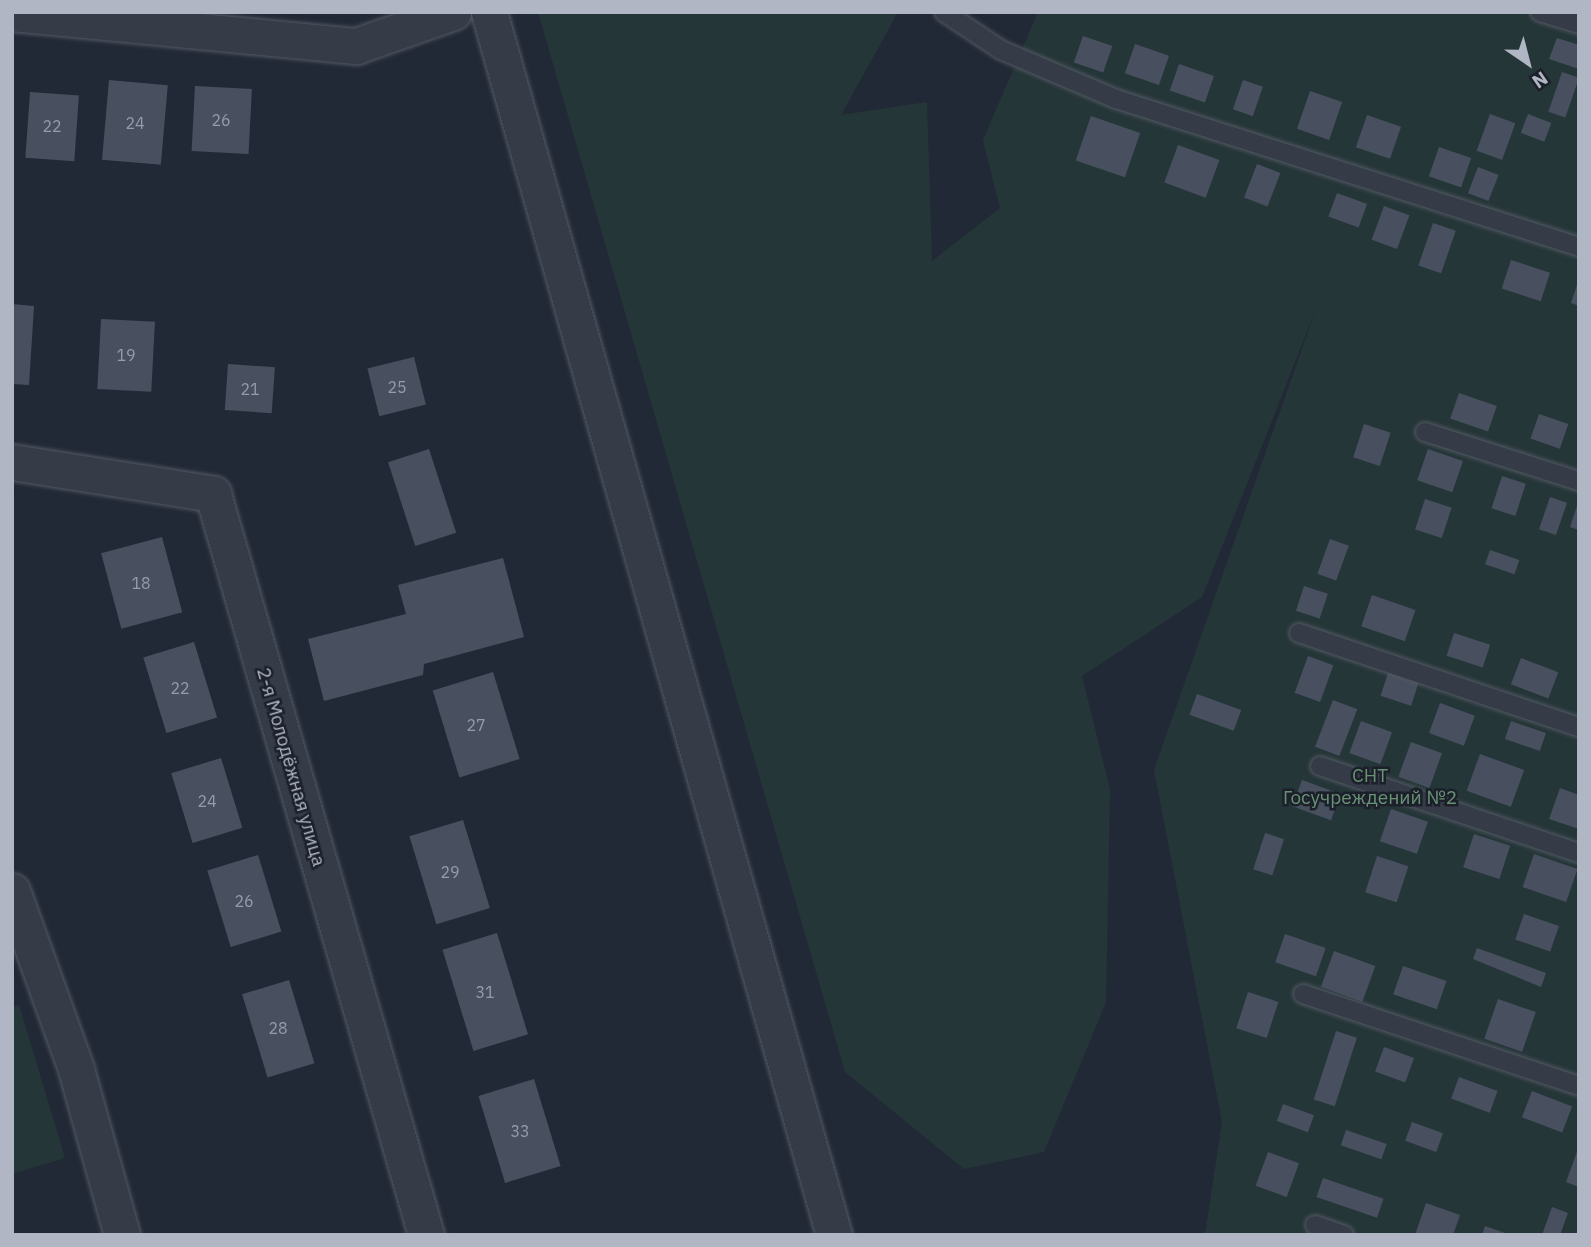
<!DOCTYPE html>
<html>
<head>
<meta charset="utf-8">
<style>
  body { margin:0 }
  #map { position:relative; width:1591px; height:1247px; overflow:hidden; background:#222936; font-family:"IBM Plex Sans",sans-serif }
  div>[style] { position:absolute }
  .green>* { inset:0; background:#253638 }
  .building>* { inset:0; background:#485060; transform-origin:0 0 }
  .roads { filter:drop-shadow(0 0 2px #535964) drop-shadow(0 0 2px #535964) }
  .service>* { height:18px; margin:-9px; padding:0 9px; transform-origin:9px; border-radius:9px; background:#353b47 }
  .minor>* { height:35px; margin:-17.5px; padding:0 17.5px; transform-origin:17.5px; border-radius:17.5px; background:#353b47 }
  span { translate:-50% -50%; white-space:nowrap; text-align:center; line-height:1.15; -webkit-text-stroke:5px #1b202b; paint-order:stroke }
  .number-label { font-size:16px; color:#969caa }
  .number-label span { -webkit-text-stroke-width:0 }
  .street-label { font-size:19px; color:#b0b6c3 }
  .park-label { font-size:19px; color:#699275 }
  .frame { position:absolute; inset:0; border:14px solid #b0b6c3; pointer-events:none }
  .north { position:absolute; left:1493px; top:28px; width:70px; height:70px; -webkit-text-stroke:5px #1b202b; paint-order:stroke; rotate:145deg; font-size:19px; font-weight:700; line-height:28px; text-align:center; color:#b0b6c3 }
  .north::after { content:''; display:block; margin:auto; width:24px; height:32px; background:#b0b6c3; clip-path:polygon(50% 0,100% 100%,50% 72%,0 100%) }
</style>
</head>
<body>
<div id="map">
  <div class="green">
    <i style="clip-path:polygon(538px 12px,898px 12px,841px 115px,927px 102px,932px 261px,1000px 208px,983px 140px,1038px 12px,1579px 12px,1579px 1235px,1205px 1235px,1222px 1122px,1154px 770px,1316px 309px,1202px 597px,1082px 676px,1110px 789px,1106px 1002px,1044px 1152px,964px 1169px,845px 1072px)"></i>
    <i style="clip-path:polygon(19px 1005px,65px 1158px,12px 1174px,12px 1007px)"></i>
  </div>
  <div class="building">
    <i style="left:1083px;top:36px;width:31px;height:28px;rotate:19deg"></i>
    <i style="clip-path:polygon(1557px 38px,1579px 45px,1579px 69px,1549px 59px)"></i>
    <i style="left:1135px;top:44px;width:36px;height:31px;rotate:19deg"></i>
    <i style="left:1179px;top:64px;width:37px;height:28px;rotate:19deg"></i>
    <i style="left:1562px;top:72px;width:18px;height:42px;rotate:19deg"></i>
    <i style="left:109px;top:80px;width:59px;height:80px;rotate:5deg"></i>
    <i style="left:1243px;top:80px;width:21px;height:31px;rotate:19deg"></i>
    <i style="left:195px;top:86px;width:57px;height:65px;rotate:3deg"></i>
    <i style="left:1310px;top:91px;width:34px;height:40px;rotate:19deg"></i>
    <i style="left:30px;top:92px;width:49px;height:66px;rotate:4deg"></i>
    <i style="left:1490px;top:114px;width:27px;height:39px;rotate:20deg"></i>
    <i style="left:1528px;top:114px;width:25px;height:20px;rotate:21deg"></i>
    <i style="left:1367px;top:115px;width:36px;height:34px;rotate:19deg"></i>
    <i style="left:1091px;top:116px;width:52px;height:47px;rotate:19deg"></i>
    <i style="left:1178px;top:145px;width:44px;height:40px;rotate:20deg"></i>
    <i style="left:1439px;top:147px;width:34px;height:31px;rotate:19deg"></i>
    <i style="left:1257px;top:164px;width:25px;height:36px;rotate:21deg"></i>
    <i style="left:1478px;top:167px;width:22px;height:28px;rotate:21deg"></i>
    <i style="left:1337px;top:193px;width:32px;height:25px;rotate:20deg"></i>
    <i style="left:1384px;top:206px;width:27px;height:36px;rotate:20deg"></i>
    <i style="left:1433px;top:223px;width:24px;height:45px;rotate:19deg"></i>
    <i style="left:1511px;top:260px;width:41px;height:30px;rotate:18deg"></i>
    <i style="clip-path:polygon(1578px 282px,1579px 282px,1579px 306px,1571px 303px)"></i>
    <i style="clip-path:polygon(12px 304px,34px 306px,29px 385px,12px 384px)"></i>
    <i style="left:101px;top:319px;width:54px;height:70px;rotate:3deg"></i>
    <i style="left:414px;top:357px;width:49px;height:48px;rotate:76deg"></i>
    <i style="left:228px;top:364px;width:47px;height:46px;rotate:4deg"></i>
    <i style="left:1459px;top:393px;width:40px;height:27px;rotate:19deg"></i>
    <i style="left:1539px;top:414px;width:31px;height:26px;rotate:19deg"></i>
    <i style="left:1364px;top:424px;width:28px;height:35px;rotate:18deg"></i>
    <i style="left:429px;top:449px;width:88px;height:43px;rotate:72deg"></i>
    <i style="left:1428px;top:449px;width:37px;height:33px;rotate:19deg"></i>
    <i style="left:1502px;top:476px;width:25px;height:34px;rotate:18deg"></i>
    <i style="left:1550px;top:497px;width:18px;height:34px;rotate:19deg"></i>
    <i style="left:1425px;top:499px;width:28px;height:32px;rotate:18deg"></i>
    <i style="clip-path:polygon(1578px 503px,1579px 503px,1579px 530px,1570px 527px)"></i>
    <i style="left:162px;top:537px;width:78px;height:63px;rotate:75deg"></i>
    <i style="left:1330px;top:539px;width:20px;height:37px;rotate:20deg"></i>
    <i style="left:1490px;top:550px;width:31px;height:15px;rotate:19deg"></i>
    <i style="clip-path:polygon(503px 558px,524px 637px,424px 664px,423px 675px,324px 701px,308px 639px,406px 614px,398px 585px)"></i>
    <i style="left:1304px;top:586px;width:25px;height:26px;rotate:18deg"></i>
    <i style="left:1372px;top:595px;width:46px;height:33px;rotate:19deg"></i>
    <i style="left:1454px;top:633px;width:38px;height:24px;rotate:18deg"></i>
    <i style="left:194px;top:642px;width:79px;height:53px;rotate:73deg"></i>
    <i style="left:1308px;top:656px;width:27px;height:39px;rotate:20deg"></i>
    <i style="left:1521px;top:658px;width:40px;height:28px;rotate:21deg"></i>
    <i style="left:493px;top:672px;width:91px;height:63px;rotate:73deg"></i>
    <i style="left:1388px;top:673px;width:32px;height:24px;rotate:18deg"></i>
    <i style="left:1197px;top:694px;width:47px;height:22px;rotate:20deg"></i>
    <i style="left:1333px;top:700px;width:26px;height:50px;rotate:21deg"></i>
    <i style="left:1440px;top:703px;width:37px;height:32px;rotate:20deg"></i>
    <i style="left:1361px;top:721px;width:33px;height:34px;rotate:20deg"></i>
    <i style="left:1511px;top:721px;width:37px;height:19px;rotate:19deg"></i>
    <i style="left:1411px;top:742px;width:33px;height:37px;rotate:20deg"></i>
    <i style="left:1480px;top:754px;width:47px;height:39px;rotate:20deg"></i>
    <i style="left:221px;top:758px;width:73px;height:52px;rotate:73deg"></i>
    <i style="left:1302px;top:780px;width:41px;height:28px;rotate:20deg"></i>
    <i style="clip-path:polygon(1560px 788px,1579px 795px,1579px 829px,1549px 819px)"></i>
    <i style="left:1391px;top:809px;width:39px;height:34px;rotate:19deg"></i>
    <i style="left:463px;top:820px;width:92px;height:56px;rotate:73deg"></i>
    <i style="left:1265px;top:833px;width:20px;height:38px;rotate:18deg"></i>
    <i style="left:1474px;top:834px;width:38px;height:35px;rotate:18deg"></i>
    <i style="left:1534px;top:854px;width:46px;height:35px;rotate:19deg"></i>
    <i style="left:258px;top:855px;width:80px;height:53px;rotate:73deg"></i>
    <i style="left:1377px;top:856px;width:33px;height:38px;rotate:18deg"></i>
    <i style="left:1524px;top:914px;width:37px;height:27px;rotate:19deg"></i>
    <i style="left:497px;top:933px;width:106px;height:57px;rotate:73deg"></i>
    <i style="left:1285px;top:934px;width:43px;height:30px;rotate:19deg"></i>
    <i style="clip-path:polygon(1477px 948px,1546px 973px,1541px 987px,1473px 959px)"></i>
    <i style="left:1334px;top:951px;width:44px;height:38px;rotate:20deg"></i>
    <i style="left:1403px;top:966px;width:46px;height:30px;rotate:19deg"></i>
    <i style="left:289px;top:980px;width:87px;height:49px;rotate:73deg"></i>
    <i style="left:1248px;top:992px;width:32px;height:38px;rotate:18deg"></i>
    <i style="left:1498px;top:999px;width:40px;height:42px;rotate:19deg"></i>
    <i style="left:1336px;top:1031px;width:22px;height:72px;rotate:18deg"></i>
    <i style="left:1384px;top:1047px;width:32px;height:26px;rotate:20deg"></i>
    <i style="left:1459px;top:1077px;width:41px;height:23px;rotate:20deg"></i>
    <i style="left:534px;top:1079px;width:91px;height:58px;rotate:73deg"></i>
    <i style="left:1532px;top:1091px;width:43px;height:28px;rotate:21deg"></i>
    <i style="left:1283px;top:1104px;width:33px;height:18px;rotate:20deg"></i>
    <i style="left:1412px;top:1122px;width:33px;height:20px;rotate:20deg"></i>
    <i style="left:1346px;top:1130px;width:43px;height:16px;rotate:19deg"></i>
    <i style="clip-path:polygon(1578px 1149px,1579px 1149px,1579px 1187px,1566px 1182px)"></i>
    <i style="left:1268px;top:1152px;width:33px;height:36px;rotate:20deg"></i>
    <i style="left:1323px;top:1178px;width:64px;height:20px;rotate:19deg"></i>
    <i style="clip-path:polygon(1426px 1203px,1460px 1215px,1453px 1235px,1415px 1235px)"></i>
    <i style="clip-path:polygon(1552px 1207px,1568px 1213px,1560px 1235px,1542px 1235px)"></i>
    <i style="clip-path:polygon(1485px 1226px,1508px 1234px,1508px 1235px,1482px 1235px)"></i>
  </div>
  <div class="roads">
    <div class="service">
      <i style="left:944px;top:12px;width:69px;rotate:33.7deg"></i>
      <i style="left:1001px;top:50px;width:125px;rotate:23.1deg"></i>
      <i style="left:1116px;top:99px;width:486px;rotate:17.7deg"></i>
      <i style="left:1540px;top:12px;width:41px;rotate:17.1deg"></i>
      <i style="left:1425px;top:432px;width:162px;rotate:17.7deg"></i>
      <i style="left:1299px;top:633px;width:295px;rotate:18.6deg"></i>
      <i style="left:1320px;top:766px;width:273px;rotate:18.6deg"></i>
      <i style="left:1303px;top:994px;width:291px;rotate:18.4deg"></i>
      <i style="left:1315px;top:1225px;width:31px;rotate:19deg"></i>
    </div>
    <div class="minor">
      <i style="left:489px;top:12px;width:1271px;rotate:74.25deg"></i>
      <i style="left:12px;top:13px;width:346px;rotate:5.5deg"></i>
      <i style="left:356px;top:46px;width:103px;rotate:-19.3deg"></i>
      <i style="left:12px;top:462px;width:204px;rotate:9deg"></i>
      <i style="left:213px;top:494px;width:771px;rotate:73.96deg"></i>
      <i style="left:12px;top:891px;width:189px;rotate:70.2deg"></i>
      <i style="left:76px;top:1069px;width:172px;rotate:74.5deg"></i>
    </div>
  </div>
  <div class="number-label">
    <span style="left:221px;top:120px">26</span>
    <span style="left:135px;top:123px">24</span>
    <span style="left:52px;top:126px">22</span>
    <span style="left:126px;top:355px">19</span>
    <span style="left:397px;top:387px">25</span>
    <span style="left:250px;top:389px">21</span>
    <span style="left:141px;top:583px">18</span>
    <span style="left:180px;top:688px">22</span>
    <span style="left:476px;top:725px">27</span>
    <span style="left:207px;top:801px">24</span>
    <span style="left:450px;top:872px">29</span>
    <span style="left:244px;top:901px">26</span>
    <span style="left:485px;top:992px">31</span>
    <span style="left:278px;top:1028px">28</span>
    <span style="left:520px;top:1131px">33</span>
  </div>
  <div class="street-label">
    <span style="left:291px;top:767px;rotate:74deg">2-я Молодёжная улица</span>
  </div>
  <div class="park-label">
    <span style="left:1370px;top:787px">СНТ<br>Госучреждений №2</span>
  </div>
  <div class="frame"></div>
  <div class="north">N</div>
</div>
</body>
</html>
